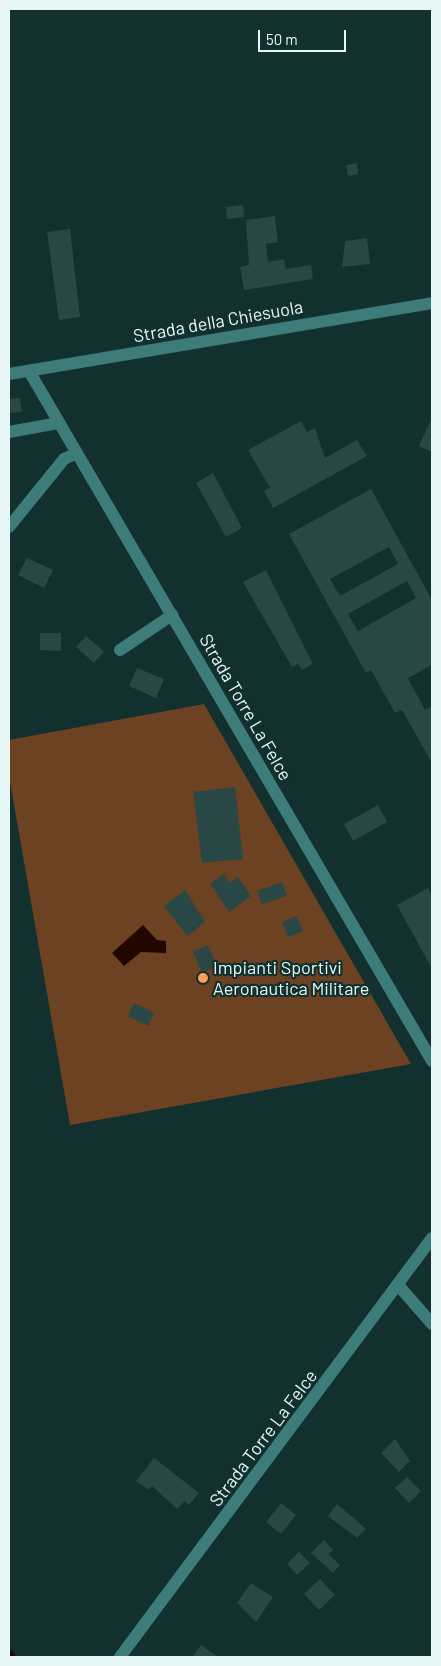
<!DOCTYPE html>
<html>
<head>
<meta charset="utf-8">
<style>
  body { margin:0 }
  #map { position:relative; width:441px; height:1666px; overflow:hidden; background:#12302e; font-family:Barlow,sans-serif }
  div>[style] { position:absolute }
  .green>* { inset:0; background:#6c4223 }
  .water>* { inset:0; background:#200800 }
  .canal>* { height:12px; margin:-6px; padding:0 6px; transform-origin:6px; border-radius:6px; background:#200800 }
  .building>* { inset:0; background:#294745 }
  .minor>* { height:12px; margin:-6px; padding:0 6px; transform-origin:6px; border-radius:6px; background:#3d7c78 }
  .tertiary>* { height:12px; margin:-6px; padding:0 6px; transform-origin:6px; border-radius:6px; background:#3d7c78 }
  .dots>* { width:14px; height:14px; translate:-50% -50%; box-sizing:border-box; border:2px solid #12302e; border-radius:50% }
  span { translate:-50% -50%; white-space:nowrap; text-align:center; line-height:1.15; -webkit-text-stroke:4.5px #12302e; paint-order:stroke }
  .street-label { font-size:18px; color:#e6f7f5 }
  .poi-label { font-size:18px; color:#e6f7f5 }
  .left { translate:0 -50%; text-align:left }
  .frame { position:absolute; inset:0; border:10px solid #e6f7f5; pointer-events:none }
  .scale { position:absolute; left:258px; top:30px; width:88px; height:22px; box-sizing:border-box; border:2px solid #e6f7f5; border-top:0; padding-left:6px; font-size:15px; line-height:18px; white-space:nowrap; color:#e6f7f5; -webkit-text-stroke:4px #12302e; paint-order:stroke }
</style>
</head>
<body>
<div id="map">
  <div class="green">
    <div style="clip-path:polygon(204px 704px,411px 1064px,70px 1125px,9px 776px,9px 740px)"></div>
  </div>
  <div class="water">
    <div style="clip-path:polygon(143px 925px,157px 940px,166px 941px,166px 953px,141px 952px,124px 966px,112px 953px)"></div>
  </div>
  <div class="canal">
    <div style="left:9px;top:1656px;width:1px;rotate:45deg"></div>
  </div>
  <div class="building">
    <div style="clip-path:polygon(357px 163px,358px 174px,348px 176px,346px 165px)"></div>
    <div style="clip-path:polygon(243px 205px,244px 217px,227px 219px,226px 207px)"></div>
    <div style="clip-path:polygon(275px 216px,278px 242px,266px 244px,268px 262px,284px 259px,286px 269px,311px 265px,313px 279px,244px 290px,240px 267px,249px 265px,246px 220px)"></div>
    <div style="clip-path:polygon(70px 229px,80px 317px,59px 320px,47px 232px)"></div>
    <div style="clip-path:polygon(367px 238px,370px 264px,342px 267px,345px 241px)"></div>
    <div style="clip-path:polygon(20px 398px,22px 412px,9px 413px,9px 399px)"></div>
    <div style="clip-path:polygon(432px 418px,432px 452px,419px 446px)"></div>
    <div style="clip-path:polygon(301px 421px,307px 432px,315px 428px,325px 458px,357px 440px,367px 456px,273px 508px,264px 491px,270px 488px,248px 450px)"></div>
    <div style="clip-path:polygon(213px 473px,242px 528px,226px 537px,196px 483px)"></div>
    <div style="clip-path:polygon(evenodd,371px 489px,432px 600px,432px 665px,408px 678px,425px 710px,432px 706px,432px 763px,402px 710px,395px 713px,371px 670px,366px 673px,289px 534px,371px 489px,389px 547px,398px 564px,340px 596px,330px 579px,389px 547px,371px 489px,407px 581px,416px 598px,358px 631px,348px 614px,407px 581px)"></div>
    <div style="clip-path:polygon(27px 558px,53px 570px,44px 588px,18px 575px)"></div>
    <div style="clip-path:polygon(266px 570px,313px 664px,302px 670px,298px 664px,292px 667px,243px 582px)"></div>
    <div style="clip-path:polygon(40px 633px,61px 633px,61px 651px,40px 650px)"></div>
    <div style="clip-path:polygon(86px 636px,104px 652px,94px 663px,76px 647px)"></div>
    <div style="clip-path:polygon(137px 668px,164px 679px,156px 698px,129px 686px)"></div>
    <div style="clip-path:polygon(235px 787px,243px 859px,202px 863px,193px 792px)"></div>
    <div style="clip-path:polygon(378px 805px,387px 822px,353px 841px,344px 824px)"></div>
    <div style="clip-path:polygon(224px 874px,230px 883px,238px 877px,251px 896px,229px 912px,210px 884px)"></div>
    <div style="clip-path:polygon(282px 882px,287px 896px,262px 904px,257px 891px)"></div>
    <div style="clip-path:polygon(428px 888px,432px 895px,432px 969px,397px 905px)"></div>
    <div style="clip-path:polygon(185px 890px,205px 922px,187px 936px,164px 906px)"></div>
    <div style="clip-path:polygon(297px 916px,303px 931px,288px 937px,282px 922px)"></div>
    <div style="clip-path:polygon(208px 945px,217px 966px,202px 973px,193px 952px)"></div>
    <div style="clip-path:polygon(134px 1003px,154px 1013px,148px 1026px,128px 1016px)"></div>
    <div style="clip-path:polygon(395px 1439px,410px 1461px,399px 1472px,381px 1453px)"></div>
    <div style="clip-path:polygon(154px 1458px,199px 1493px,189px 1505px,185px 1501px,177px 1509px,152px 1486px,149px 1490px,136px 1481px)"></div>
    <div style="clip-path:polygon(407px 1477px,421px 1491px,409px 1503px,395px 1488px)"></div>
    <div style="clip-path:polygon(281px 1503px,296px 1515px,281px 1534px,266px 1522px)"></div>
    <div style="clip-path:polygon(337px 1504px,366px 1529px,357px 1538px,328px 1516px)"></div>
    <div style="clip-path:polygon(324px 1540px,333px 1550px,328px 1554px,340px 1565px,333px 1573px,311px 1553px)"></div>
    <div style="clip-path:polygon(299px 1552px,310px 1563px,297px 1575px,287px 1564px)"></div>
    <div style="clip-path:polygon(320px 1579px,335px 1595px,319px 1610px,304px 1594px)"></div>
    <div style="clip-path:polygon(251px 1583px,273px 1597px,256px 1622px,237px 1603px)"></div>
    <div style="clip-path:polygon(201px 1645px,218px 1657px,192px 1657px)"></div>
  </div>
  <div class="minor">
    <div style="left:29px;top:371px;width:799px;rotate:59.71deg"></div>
    <div style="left:9px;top:432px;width:51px;rotate:-10.2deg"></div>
    <div style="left:9px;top:527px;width:87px;rotate:-51deg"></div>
    <div style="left:64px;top:459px;width:14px;rotate:-25deg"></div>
    <div style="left:120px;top:650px;width:63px;rotate:-33.9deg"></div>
    <div style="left:399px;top:1286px;width:50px;rotate:49deg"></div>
    <div style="left:120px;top:1657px;width:522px;rotate:-53.33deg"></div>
  </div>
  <div class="tertiary">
    <div style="left:9px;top:374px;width:429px;rotate:-9.5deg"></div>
  </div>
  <div class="dots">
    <div style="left:203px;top:978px;background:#fd9c55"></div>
  </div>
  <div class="street-label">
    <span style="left:218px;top:321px;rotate:-10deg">Strada della Chiesuola</span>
    <span style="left:246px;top:707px;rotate:60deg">Strada Torre La Felce</span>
    <span style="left:263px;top:1438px;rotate:-53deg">Strada Torre La Felce</span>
  </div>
  <div class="poi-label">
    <span class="left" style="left:213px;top:978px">Impianti Sportivi<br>Aeronautica Militare</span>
  </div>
  <div class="frame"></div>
  <div class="scale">50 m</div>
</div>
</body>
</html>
